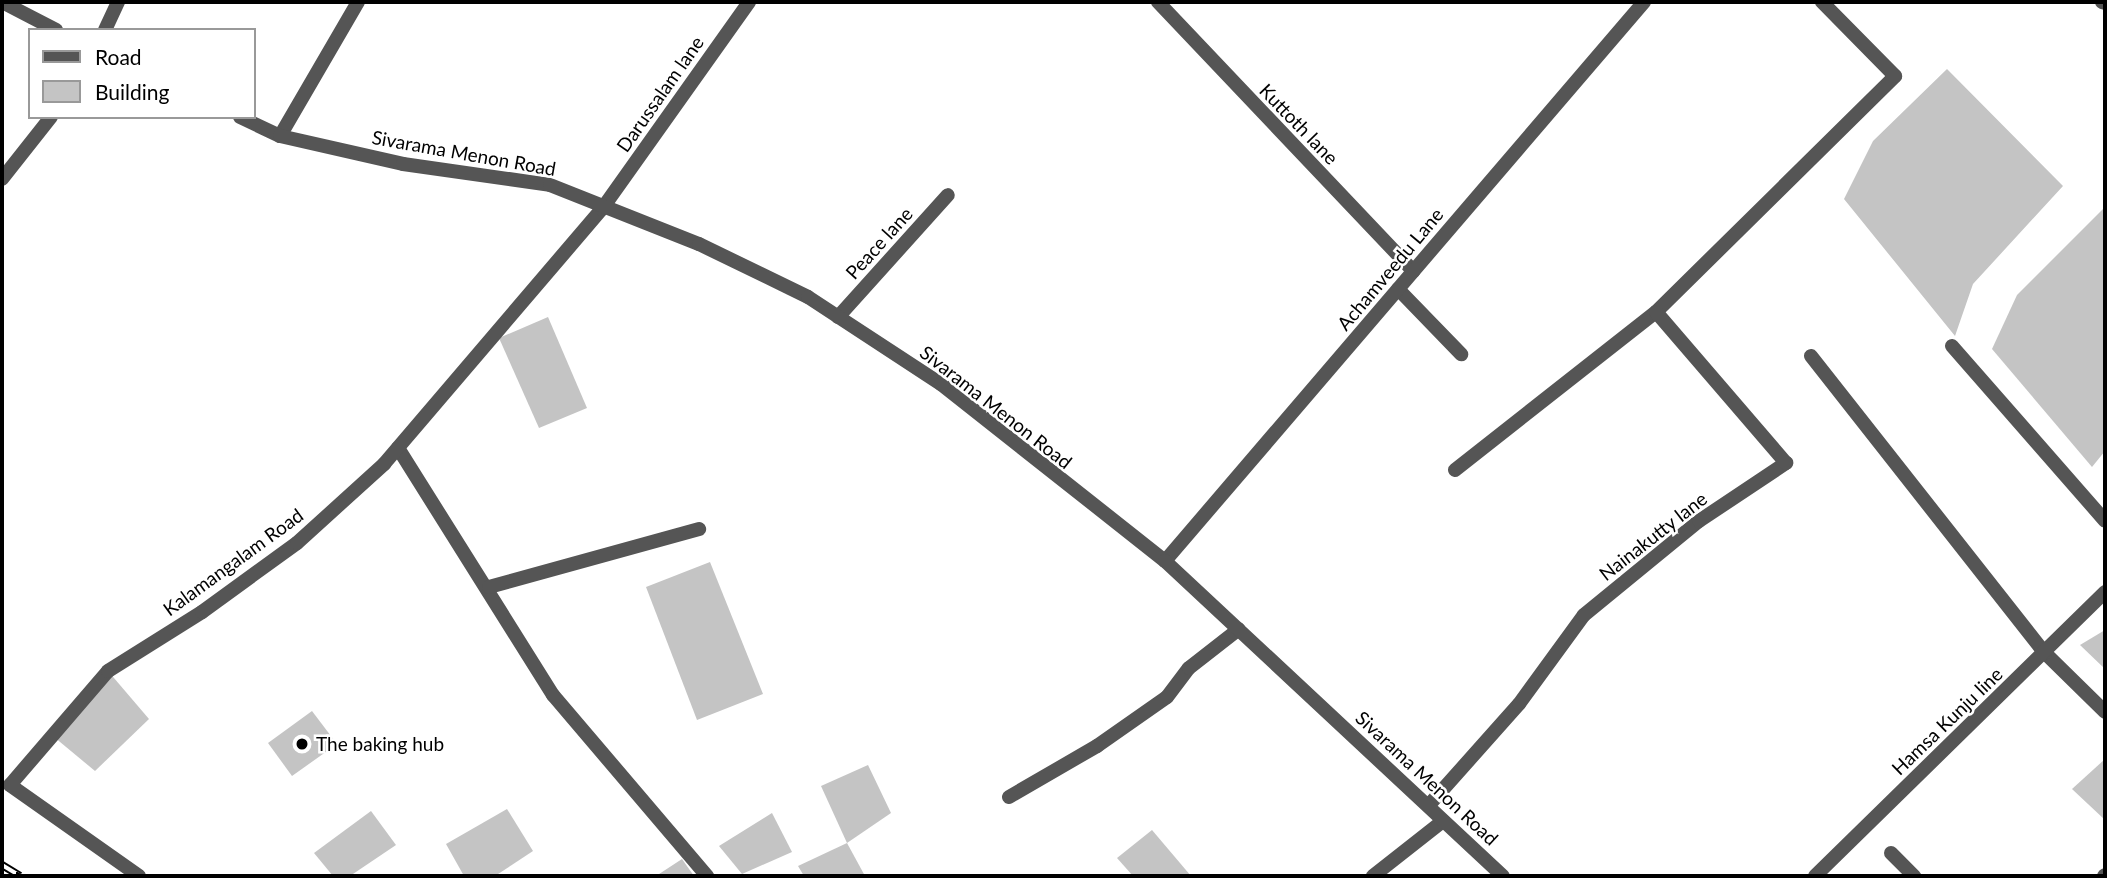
<!DOCTYPE html>
<html>
<head>
<meta charset="utf-8">
<style>
  body { margin:0 }
  #map { position:relative; width:2107px; height:878px; overflow:hidden; background:#fff; font-family:Lato,sans-serif }
  div>[style] { position:absolute }
  .building>* { inset:0; background:#c4c4c4 }
  .service>* { height:14px; margin:-7px; padding:0 7px; transform-origin:7px; border-radius:7px; background:#555 }
  .minor>* { height:14px; margin:-7px; padding:0 7px; transform-origin:7px; border-radius:7px; background:#555 }
  .tertiary>* { height:14px; margin:-7px; padding:0 7px; transform-origin:7px; border-radius:7px; background:#555 }
  .rail>* { height:8px; margin-top:-4px; transform-origin:0; background:repeating-linear-gradient(90deg,#fff 0 16px,#000 0 32px); box-sizing:border-box; border-block:2px solid #000 }
  .dots>* { width:19px; height:19px; translate:-50% -50%; box-sizing:border-box; border:4px solid #fff; border-radius:50% }
  span { translate:-50% -50%; white-space:nowrap; text-align:center; line-height:1.15; -webkit-text-stroke:5px #fff; paint-order:stroke }
  .street-label { font-size:19px; color:#000 }
  .poi-label { font-size:19px; color:#000 }
  .left { translate:0 -50%; text-align:left }
  .frame { position:absolute; inset:0; border:4px solid #000; pointer-events:none }
  .legend { position:absolute; left:28px; top:28px; width:228px; height:91px; box-sizing:border-box; background:#fff; border:2px solid #999; margin:0; padding:9px 12px; list-style:none; font-size:21px; color:#000 }
  .legend li { display:flex; align-items:center; gap:14px; height:35px }
  .legend b { width:35px; border:2px solid #999 }
</style>
</head>
<body>
<div id="map">
  <div class="building">
    <div style="clip-path:polygon(1947px 69px,2063px 186px,1973px 284px,1955px 336px,1844px 199px,1873px 141px)"></div>
    <div style="clip-path:polygon(2105px 207px,2105px 451px,2092px 467px,1992px 349px,2017px 295px)"></div>
    <div style="clip-path:polygon(548px 317px,587px 408px,539px 428px,499px 338px)"></div>
    <div style="clip-path:polygon(710px 562px,763px 694px,697px 720px,646px 587px)"></div>
    <div style="clip-path:polygon(2105px 630px,2105px 669px,2080px 645px)"></div>
    <div style="clip-path:polygon(108px 671px,149px 719px,95px 771px,48px 732px)"></div>
    <div style="clip-path:polygon(312px 711px,337px 744px,292px 776px,268px 743px)"></div>
    <div style="clip-path:polygon(2105px 759px,2105px 820px,2072px 789px)"></div>
    <div style="clip-path:polygon(868px 765px,891px 813px,847px 843px,821px 786px)"></div>
    <div style="clip-path:polygon(507px 809px,533px 851px,495px 876px,464px 876px,446px 844px)"></div>
    <div style="clip-path:polygon(371px 811px,396px 845px,350px 876px,333px 876px,314px 853px)"></div>
    <div style="clip-path:polygon(772px 813px,792px 852px,742px 874px,719px 846px)"></div>
    <div style="clip-path:polygon(1152px 830px,1191px 876px,1133px 876px,1117px 858px)"></div>
    <div style="clip-path:polygon(847px 843px,865px 876px,804px 876px,798px 866px)"></div>
    <div style="clip-path:polygon(682px 859px,694px 876px,656px 876px)"></div>
  </div>
  <div class="service">
    <div style="left:1952px;top:346px;width:232px;rotate:48.8deg"></div>
    <div style="left:2045px;top:653px;width:84px;rotate:44.5deg"></div>
  </div>
  <div class="minor">
    <div style="left:1158px;top:2px;width:371px;rotate:46.5deg"></div>
    <div style="left:2102px;top:2px;width:3px;rotate:18deg"></div>
    <div style="left:105px;top:30px;width:31px;rotate:-65deg"></div>
    <div style="left:280px;top:136px;width:155px;rotate:-59.8deg"></div>
    <div style="left:2px;top:179px;width:79px;rotate:-51.7deg"></div>
    <div style="left:1398px;top:289px;width:91px;rotate:45.9deg"></div>
    <div style="left:838px;top:317px;width:164px;rotate:-48deg"></div>
    <div style="left:1811px;top:356px;width:378px;rotate:51.8deg"></div>
    <div style="left:398px;top:448px;width:292px;rotate:57.9deg"></div>
    <div style="left:553px;top:695px;width:238px;rotate:49.6deg"></div>
    <div style="left:1455px;top:470px;width:256px;rotate:-38.2deg"></div>
    <div style="left:1656px;top:312px;width:336px;rotate:-44.6deg"></div>
    <div style="left:1895px;top:76px;width:104px;rotate:-134.6deg"></div>
    <div style="left:1165px;top:561px;width:736px;rotate:-49.41deg"></div>
    <div style="left:489px;top:587px;width:218px;rotate:-15.4deg"></div>
    <div style="left:1009px;top:797px;width:102px;rotate:-30.1deg"></div>
    <div style="left:1097px;top:746px;width:85px;rotate:-35deg"></div>
    <div style="left:1167px;top:697px;width:36px;rotate:-53deg"></div>
    <div style="left:1189px;top:668px;width:63px;rotate:-38deg"></div>
    <div style="left:1429px;top:805px;width:135px;rotate:-48.3deg"></div>
    <div style="left:1519px;top:704px;width:110px;rotate:-53.9deg"></div>
    <div style="left:1584px;top:615px;width:149px;rotate:-39.3deg"></div>
    <div style="left:1699px;top:521px;width:105px;rotate:-33.7deg"></div>
    <div style="left:1786px;top:463px;width:199px;rotate:-130.7deg"></div>
    <div style="left:1891px;top:853px;width:33px;rotate:45deg"></div>
    <div style="left:139px;top:876px;width:158px;rotate:-144.8deg"></div>
    <div style="left:10px;top:785px;width:150px;rotate:-49.3deg"></div>
    <div style="left:108px;top:671px;width:111px;rotate:-32.1deg"></div>
    <div style="left:202px;top:612px;width:117px;rotate:-36deg"></div>
    <div style="left:297px;top:543px;width:118px;rotate:-42.2deg"></div>
    <div style="left:384px;top:464px;width:335px;rotate:-49.5deg"></div>
    <div style="left:602px;top:209px;width:254px;rotate:-54.6deg"></div>
    <div style="left:1373px;top:876px;width:89px;rotate:-38.2deg"></div>
    <div style="left:1815px;top:876px;width:406px;rotate:-44.4deg"></div>
    <div style="left:2104px;top:876px;width:1px;rotate:-45deg"></div>
  </div>
  <div class="tertiary">
    <div style="left:2px;top:2px;width:61px;rotate:27.4deg"></div>
    <div style="left:240px;top:117px;width:44px;rotate:25.4deg"></div>
    <div style="left:280px;top:136px;width:126px;rotate:12.8deg"></div>
    <div style="left:403px;top:164px;width:148px;rotate:8.1deg"></div>
    <div style="left:550px;top:185px;width:160px;rotate:21.6deg"></div>
    <div style="left:699px;top:244px;width:121px;rotate:25.9deg"></div>
    <div style="left:808px;top:297px;width:159px;rotate:33.2deg"></div>
    <div style="left:941px;top:384px;width:285px;rotate:38.3deg"></div>
    <div style="left:1165px;top:561px;width:462px;rotate:43deg"></div>
  </div>
  <div class="rail">
    <div style="left:2px;top:865px;width:21px;rotate:31deg"></div>
  </div>
  <div class="dots">
    <div style="left:302px;top:744px;background:#000"></div>
  </div>
  <div class="street-label">
    <span style="left:660px;top:94px;rotate:-55deg">Darussalam lane</span>
    <span style="left:1299px;top:124px;rotate:46deg">Kuttoth lane</span>
    <span style="left:464px;top:153px;rotate:10deg">Sivarama Menon Road</span>
    <span style="left:879px;top:243px;rotate:-48deg">Peace lane</span>
    <span style="left:1390px;top:269px;rotate:-50deg">Achamveedu Lane</span>
    <span style="left:996px;top:407px;rotate:38deg">Sivarama Menon Road</span>
    <span style="left:1653px;top:536px;rotate:-38deg">Nainakutty lane</span>
    <span style="left:233px;top:562px;rotate:-36deg">Kalamangalam Road</span>
    <span style="left:1947px;top:721px;rotate:-44deg">Hamsa Kunju line</span>
    <span style="left:1427px;top:778px;rotate:43deg">Sivarama Menon Road</span>
  </div>
  <div class="poi-label">
    <span class="left" style="left:316px;top:744px">The baking hub</span>
  </div>
  <div class="frame"></div>
  <ul class="legend">
  <li><b style="height:9px;background:#555"></b>Road</li>
  <li><b style="height:19px;background:#c4c4c4"></b>Building</li>
  </ul>
</div>
</body>
</html>
